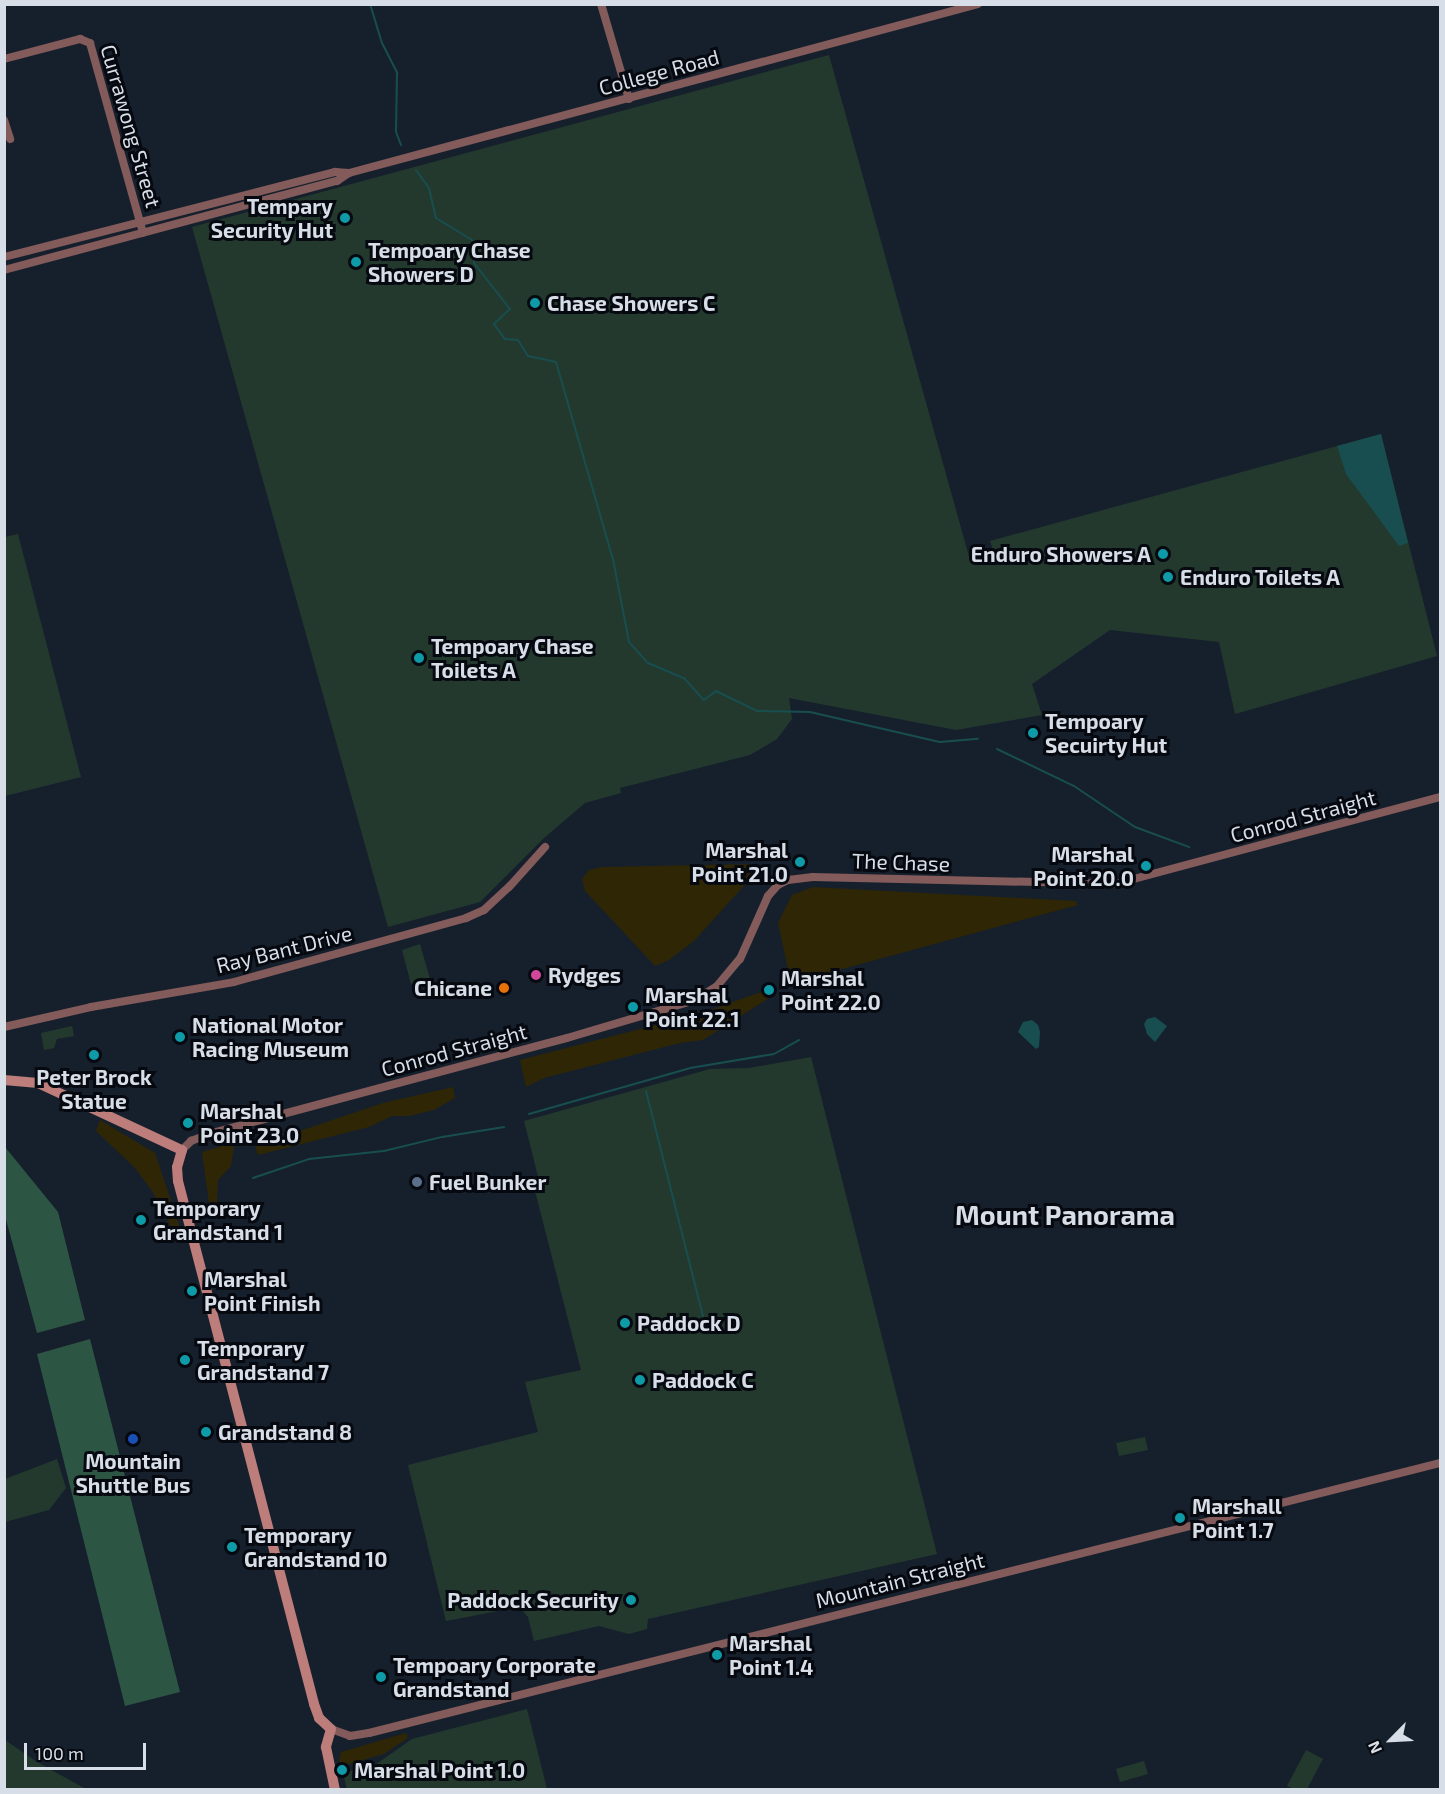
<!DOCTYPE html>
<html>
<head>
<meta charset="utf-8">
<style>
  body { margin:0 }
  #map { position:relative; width:1445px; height:1794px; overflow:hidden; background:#16202c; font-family:"Exo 2",sans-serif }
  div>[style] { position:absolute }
  .green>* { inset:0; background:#23392e }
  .forest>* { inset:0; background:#2d5543 }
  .sand>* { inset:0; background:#2e2605 }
  .water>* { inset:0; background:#184e4f }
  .stream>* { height:2px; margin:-1px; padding:0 1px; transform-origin:1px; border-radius:1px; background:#184e4f }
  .street>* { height:8px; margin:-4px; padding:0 4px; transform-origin:4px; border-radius:4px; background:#835b5a }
  .secondary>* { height:10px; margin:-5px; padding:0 5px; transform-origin:5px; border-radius:5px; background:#bc7d7b }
  .dots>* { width:16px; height:16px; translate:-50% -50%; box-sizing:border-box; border:3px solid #06090f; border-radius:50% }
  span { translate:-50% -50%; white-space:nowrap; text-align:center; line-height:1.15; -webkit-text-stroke:6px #06090f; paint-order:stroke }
  .street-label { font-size:21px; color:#d7dee7 }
  .poi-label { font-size:21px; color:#d7dee7; font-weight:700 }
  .right { translate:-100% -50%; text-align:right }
  .left { translate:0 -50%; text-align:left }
  .district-label { font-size:27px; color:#d7dee7; font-weight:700 }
  .frame { position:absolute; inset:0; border:6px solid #d7dee7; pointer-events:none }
  .north { position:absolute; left:1361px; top:1710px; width:60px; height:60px; -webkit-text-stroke:4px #06090f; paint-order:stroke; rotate:246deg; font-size:16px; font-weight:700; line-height:24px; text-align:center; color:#d7dee7 }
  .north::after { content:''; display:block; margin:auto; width:21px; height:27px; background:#d7dee7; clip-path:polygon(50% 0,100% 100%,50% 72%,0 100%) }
  .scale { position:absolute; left:24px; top:1743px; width:122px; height:27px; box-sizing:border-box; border:3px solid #d7dee7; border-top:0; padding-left:8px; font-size:18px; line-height:21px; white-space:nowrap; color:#d7dee7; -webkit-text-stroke:4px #06090f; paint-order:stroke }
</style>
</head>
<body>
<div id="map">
  <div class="green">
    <div style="clip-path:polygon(829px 55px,970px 560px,994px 553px,990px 541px,1381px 434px,1437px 656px,1235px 714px,1219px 642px,1110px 630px,1032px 684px,1042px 715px,956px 730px,789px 698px,792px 719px,777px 739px,750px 755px,620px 788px,621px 793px,585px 803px,544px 838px,480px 902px,388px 927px,192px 227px)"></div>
    <div style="clip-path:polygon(18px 534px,81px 777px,5px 796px,5px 537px)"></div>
    <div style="clip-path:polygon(420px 944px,430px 979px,411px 984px,402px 950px)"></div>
    <div style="clip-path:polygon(72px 1026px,74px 1036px,57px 1039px,54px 1048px,44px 1050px,41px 1033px)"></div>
    <div style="clip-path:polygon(811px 1057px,937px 1554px,648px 1619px,647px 1629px,629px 1634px,599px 1626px,534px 1641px,528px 1617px,519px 1607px,446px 1621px,408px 1465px,538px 1432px,525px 1382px,581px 1370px,535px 1191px,541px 1188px,524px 1121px,710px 1069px,749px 1068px)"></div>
    <div style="clip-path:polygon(1145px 1437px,1148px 1450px,1119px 1456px,1116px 1443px)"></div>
    <div style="clip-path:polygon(57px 1459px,66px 1488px,49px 1510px,5px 1522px,5px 1479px)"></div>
    <div style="clip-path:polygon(527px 1709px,547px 1789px,347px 1789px,343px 1773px,375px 1765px,412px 1739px)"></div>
    <div style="clip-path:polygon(5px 1740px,37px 1762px,86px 1789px,5px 1789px)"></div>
    <div style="clip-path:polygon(1306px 1750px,1323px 1759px,1307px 1789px,1293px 1789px,1287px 1786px)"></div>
    <div style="clip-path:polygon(1144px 1761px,1148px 1774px,1120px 1782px,1116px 1769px)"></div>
  </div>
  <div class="forest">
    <div style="clip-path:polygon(5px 1147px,58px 1212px,85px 1320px,37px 1333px,5px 1216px)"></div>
    <div style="clip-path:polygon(90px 1339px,180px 1692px,125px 1706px,37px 1354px)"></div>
  </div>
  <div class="sand">
    <div style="clip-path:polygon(755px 864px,750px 879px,694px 941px,669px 960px,655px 966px,585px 891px,582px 879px,589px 870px,602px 867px)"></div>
    <div style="clip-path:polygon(813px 887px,1076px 901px,1078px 905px,791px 983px,778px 923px,792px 895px)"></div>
    <div style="clip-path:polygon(767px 990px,769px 998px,703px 1040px,680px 1043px,544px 1078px,526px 1087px,520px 1060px,702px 1013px)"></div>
    <div style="clip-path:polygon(453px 1087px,455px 1098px,434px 1110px,409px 1116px,392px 1116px,369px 1127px,258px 1155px,255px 1146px,383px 1103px)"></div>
    <div style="clip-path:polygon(100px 1120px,155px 1153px,182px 1234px,176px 1236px,152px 1191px,135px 1168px,96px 1131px)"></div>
    <div style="clip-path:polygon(232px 1143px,234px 1147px,231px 1166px,218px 1180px,217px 1205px,210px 1211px,202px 1152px)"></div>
    <div style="clip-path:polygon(406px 1733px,408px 1738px,384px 1754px,338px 1767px,341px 1752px)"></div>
  </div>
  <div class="water">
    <div style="clip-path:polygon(1381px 434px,1408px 543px,1399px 546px,1346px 474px,1337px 446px)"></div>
    <div style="clip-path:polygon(1155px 1017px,1167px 1026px,1155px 1042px,1147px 1034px,1144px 1024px,1147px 1019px)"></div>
    <div style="clip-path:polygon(1032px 1020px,1038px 1025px,1040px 1032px,1039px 1047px,1036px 1049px,1018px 1032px,1023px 1022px)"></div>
  </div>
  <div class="stream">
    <div style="left:370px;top:4px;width:41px;rotate:72.9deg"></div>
    <div style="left:382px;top:43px;width:34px;rotate:63deg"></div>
    <div style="left:397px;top:73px;width:59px;rotate:91deg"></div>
    <div style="left:396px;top:132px;width:14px;rotate:69deg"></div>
    <div style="left:416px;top:170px;width:22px;rotate:54deg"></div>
    <div style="left:429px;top:188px;width:31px;rotate:77deg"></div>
    <div style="left:436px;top:218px;width:48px;rotate:31.4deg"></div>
    <div style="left:477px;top:243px;width:20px;rotate:99deg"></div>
    <div style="left:474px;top:263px;width:58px;rotate:52deg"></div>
    <div style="left:510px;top:309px;width:22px;rotate:137deg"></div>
    <div style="left:494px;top:324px;width:19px;rotate:54deg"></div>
    <div style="left:505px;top:339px;width:13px;rotate:4deg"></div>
    <div style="left:518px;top:340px;width:19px;rotate:58deg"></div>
    <div style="left:528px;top:356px;width:29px;rotate:12deg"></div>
    <div style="left:556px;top:362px;width:205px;rotate:73.9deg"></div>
    <div style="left:613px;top:559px;width:85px;rotate:79.1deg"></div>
    <div style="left:629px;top:642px;width:28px;rotate:48deg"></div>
    <div style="left:648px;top:663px;width:39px;rotate:23deg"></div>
    <div style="left:684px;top:678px;width:30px;rotate:48deg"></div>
    <div style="left:704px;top:700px;width:15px;rotate:-37deg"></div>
    <div style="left:716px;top:691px;width:46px;rotate:26deg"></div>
    <div style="left:757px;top:711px;width:53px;rotate:1.1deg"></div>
    <div style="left:810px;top:712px;width:133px;rotate:13deg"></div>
    <div style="left:940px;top:742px;width:38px;rotate:-5deg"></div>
    <div style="left:997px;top:749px;width:85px;rotate:25.7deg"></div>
    <div style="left:1074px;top:786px;width:73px;rotate:33.9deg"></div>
    <div style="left:1135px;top:827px;width:58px;rotate:20.3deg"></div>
    <div style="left:646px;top:1091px;width:240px;rotate:75.8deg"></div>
    <div style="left:529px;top:1114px;width:167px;rotate:-15.9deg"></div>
    <div style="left:690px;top:1068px;width:85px;rotate:-9.5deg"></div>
    <div style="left:774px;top:1054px;width:29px;rotate:-29deg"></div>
    <div style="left:253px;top:1178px;width:59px;rotate:-18.7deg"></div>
    <div style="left:309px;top:1159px;width:75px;rotate:-6.1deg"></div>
    <div style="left:384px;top:1151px;width:60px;rotate:-13.6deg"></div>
    <div style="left:442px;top:1137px;width:63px;rotate:-9.2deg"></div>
  </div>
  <div class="street">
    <div style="left:601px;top:4px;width:99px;rotate:73.6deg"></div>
    <div style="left:4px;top:59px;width:79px;rotate:-14.7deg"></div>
    <div style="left:80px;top:39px;width:11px;rotate:22deg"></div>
    <div style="left:90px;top:43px;width:197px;rotate:74.4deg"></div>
    <div style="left:4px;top:120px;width:20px;rotate:72deg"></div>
    <div style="left:4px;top:257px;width:342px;rotate:-14.4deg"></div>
    <div style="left:335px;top:172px;width:14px;rotate:4deg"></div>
    <div style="left:4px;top:270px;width:345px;rotate:-15deg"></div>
    <div style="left:337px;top:181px;width:14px;rotate:-34deg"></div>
    <div style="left:349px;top:173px;width:651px;rotate:-15.04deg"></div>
    <div style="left:4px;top:1027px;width:89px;rotate:-12.9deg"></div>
    <div style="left:91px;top:1007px;width:145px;rotate:-9.9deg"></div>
    <div style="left:234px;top:982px;width:241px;rotate:-15.4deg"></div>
    <div style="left:466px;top:918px;width:20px;rotate:-24deg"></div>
    <div style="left:484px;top:910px;width:34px;rotate:-43deg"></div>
    <div style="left:509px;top:887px;width:54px;rotate:-48deg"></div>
    <div style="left:182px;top:1150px;width:13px;rotate:-45deg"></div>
    <div style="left:191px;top:1141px;width:22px;rotate:-21deg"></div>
    <div style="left:212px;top:1133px;width:367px;rotate:-15deg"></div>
    <div style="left:567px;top:1038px;width:134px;rotate:-16.5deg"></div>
    <div style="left:695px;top:1000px;width:26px;rotate:-32deg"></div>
    <div style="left:717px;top:986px;width:35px;rotate:-50deg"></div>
    <div style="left:740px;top:959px;width:69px;rotate:-66deg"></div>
    <div style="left:768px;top:896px;width:15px;rotate:-48deg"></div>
    <div style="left:778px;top:885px;width:11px;rotate:-27deg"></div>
    <div style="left:788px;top:880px;width:25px;rotate:-7deg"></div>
    <div style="left:813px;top:877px;width:302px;rotate:1.3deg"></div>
    <div style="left:1115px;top:884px;width:336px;rotate:-15deg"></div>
    <div style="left:331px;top:1729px;width:20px;rotate:20deg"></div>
    <div style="left:350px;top:1736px;width:19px;rotate:-9deg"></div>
    <div style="left:369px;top:1733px;width:1105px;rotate:-14.15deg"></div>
  </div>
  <div class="secondary">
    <div style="left:4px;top:1080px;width:34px;rotate:5deg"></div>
    <div style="left:38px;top:1083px;width:159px;rotate:25deg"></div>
    <div style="left:182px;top:1150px;width:18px;rotate:106deg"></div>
    <div style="left:177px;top:1167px;width:14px;rotate:86deg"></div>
    <div style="left:178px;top:1181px;width:540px;rotate:75.42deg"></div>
    <div style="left:314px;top:1704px;width:15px;rotate:70deg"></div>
    <div style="left:319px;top:1718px;width:16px;rotate:43deg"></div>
    <div style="left:331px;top:1729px;width:19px;rotate:106deg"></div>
    <div style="left:326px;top:1747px;width:44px;rotate:78.2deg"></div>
  </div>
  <div class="dots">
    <div style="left:345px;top:218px;background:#0f9aa8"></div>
    <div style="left:356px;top:262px;background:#0f9aa8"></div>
    <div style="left:535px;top:303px;background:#0f9aa8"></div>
    <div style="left:1163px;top:554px;background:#0f9aa8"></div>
    <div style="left:1168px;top:577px;background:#0f9aa8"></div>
    <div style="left:419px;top:658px;background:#0f9aa8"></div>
    <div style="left:1033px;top:733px;background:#0f9aa8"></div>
    <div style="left:800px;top:862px;background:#0f9aa8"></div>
    <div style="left:1146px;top:866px;background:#0f9aa8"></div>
    <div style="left:536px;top:975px;background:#d1479c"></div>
    <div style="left:504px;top:988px;background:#e8710a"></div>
    <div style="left:769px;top:990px;background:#0f9aa8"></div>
    <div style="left:633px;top:1007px;background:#0f9aa8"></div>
    <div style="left:180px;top:1037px;background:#0f9aa8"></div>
    <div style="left:94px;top:1055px;background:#0f9aa8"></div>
    <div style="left:188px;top:1123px;background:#0f9aa8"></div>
    <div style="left:417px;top:1182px;background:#5c6f8a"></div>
    <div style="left:141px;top:1220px;background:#0f9aa8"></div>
    <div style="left:192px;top:1291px;background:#0f9aa8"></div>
    <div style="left:625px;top:1323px;background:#0f9aa8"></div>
    <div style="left:185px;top:1360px;background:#0f9aa8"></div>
    <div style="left:640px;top:1380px;background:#0f9aa8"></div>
    <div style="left:206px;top:1432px;background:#0f9aa8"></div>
    <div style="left:133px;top:1439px;background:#1a4fb4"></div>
    <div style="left:1180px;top:1518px;background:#0f9aa8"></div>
    <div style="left:232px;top:1547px;background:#0f9aa8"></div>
    <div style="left:631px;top:1600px;background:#0f9aa8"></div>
    <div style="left:717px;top:1655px;background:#0f9aa8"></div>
    <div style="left:381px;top:1677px;background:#0f9aa8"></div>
    <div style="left:342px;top:1770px;background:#0f9aa8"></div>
  </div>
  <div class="street-label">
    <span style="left:659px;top:72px;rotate:-15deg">College Road</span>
    <span style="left:131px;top:126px;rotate:74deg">Currawong Street</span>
    <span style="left:1303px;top:816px;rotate:-15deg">Conrod Straight</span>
    <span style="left:901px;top:862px;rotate:2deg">The Chase</span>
    <span style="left:284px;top:949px;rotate:-14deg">Ray Bant Drive</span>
    <span style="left:454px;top:1050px;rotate:-15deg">Conrod Straight</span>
    <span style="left:900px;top:1580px;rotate:-14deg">Mountain Straight</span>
  </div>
  <div class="poi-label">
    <span class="right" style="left:333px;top:218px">Tempary<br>Security Hut</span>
    <span class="left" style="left:368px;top:262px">Tempoary Chase<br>Showers D</span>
    <span class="left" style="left:547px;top:303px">Chase Showers C</span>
    <span class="right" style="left:1151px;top:554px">Enduro Showers A</span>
    <span class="left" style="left:1180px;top:577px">Enduro Toilets A</span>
    <span class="left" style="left:431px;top:658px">Tempoary Chase<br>Toilets A</span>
    <span class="left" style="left:1045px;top:733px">Tempoary<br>Secuirty Hut</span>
    <span class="right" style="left:788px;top:862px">Marshal<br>Point 21.0</span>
    <span class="right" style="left:1134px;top:866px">Marshal<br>Point 20.0</span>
    <span class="left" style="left:548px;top:975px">Rydges</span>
    <span class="left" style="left:781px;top:990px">Marshal<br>Point 22.0</span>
    <span class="right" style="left:492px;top:988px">Chicane</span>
    <span class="left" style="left:645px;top:1007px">Marshal<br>Point 22.1</span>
    <span class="left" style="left:192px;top:1037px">National Motor<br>Racing Museum</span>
    <span style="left:94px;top:1089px">Peter Brock<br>Statue</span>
    <span class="left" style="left:200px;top:1123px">Marshal<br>Point 23.0</span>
    <span class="left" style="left:429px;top:1182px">Fuel Bunker</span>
    <span class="left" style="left:153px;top:1220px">Temporary<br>Grandstand 1</span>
    <span class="left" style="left:204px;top:1291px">Marshal<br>Point Finish</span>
    <span class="left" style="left:637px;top:1323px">Paddock D</span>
    <span class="left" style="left:197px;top:1360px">Temporary<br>Grandstand 7</span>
    <span class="left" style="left:652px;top:1380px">Paddock C</span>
    <span class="left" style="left:218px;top:1432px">Grandstand 8</span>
    <span style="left:133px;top:1473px">Mountain<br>Shuttle Bus</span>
    <span class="left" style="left:1192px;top:1518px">Marshall<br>Point 1.7</span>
    <span class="left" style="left:244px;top:1547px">Temporary<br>Grandstand 10</span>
    <span class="right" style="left:619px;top:1600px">Paddock Security</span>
    <span class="left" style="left:729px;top:1655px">Marshal<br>Point 1.4</span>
    <span class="left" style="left:393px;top:1677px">Tempoary Corporate<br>Grandstand</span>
    <span class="left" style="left:354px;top:1770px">Marshal Point 1.0</span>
  </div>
  <div class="district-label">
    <span style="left:1065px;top:1215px">Mount Panorama</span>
  </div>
  <div class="frame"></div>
  <div class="north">N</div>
  <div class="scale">100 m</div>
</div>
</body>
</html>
